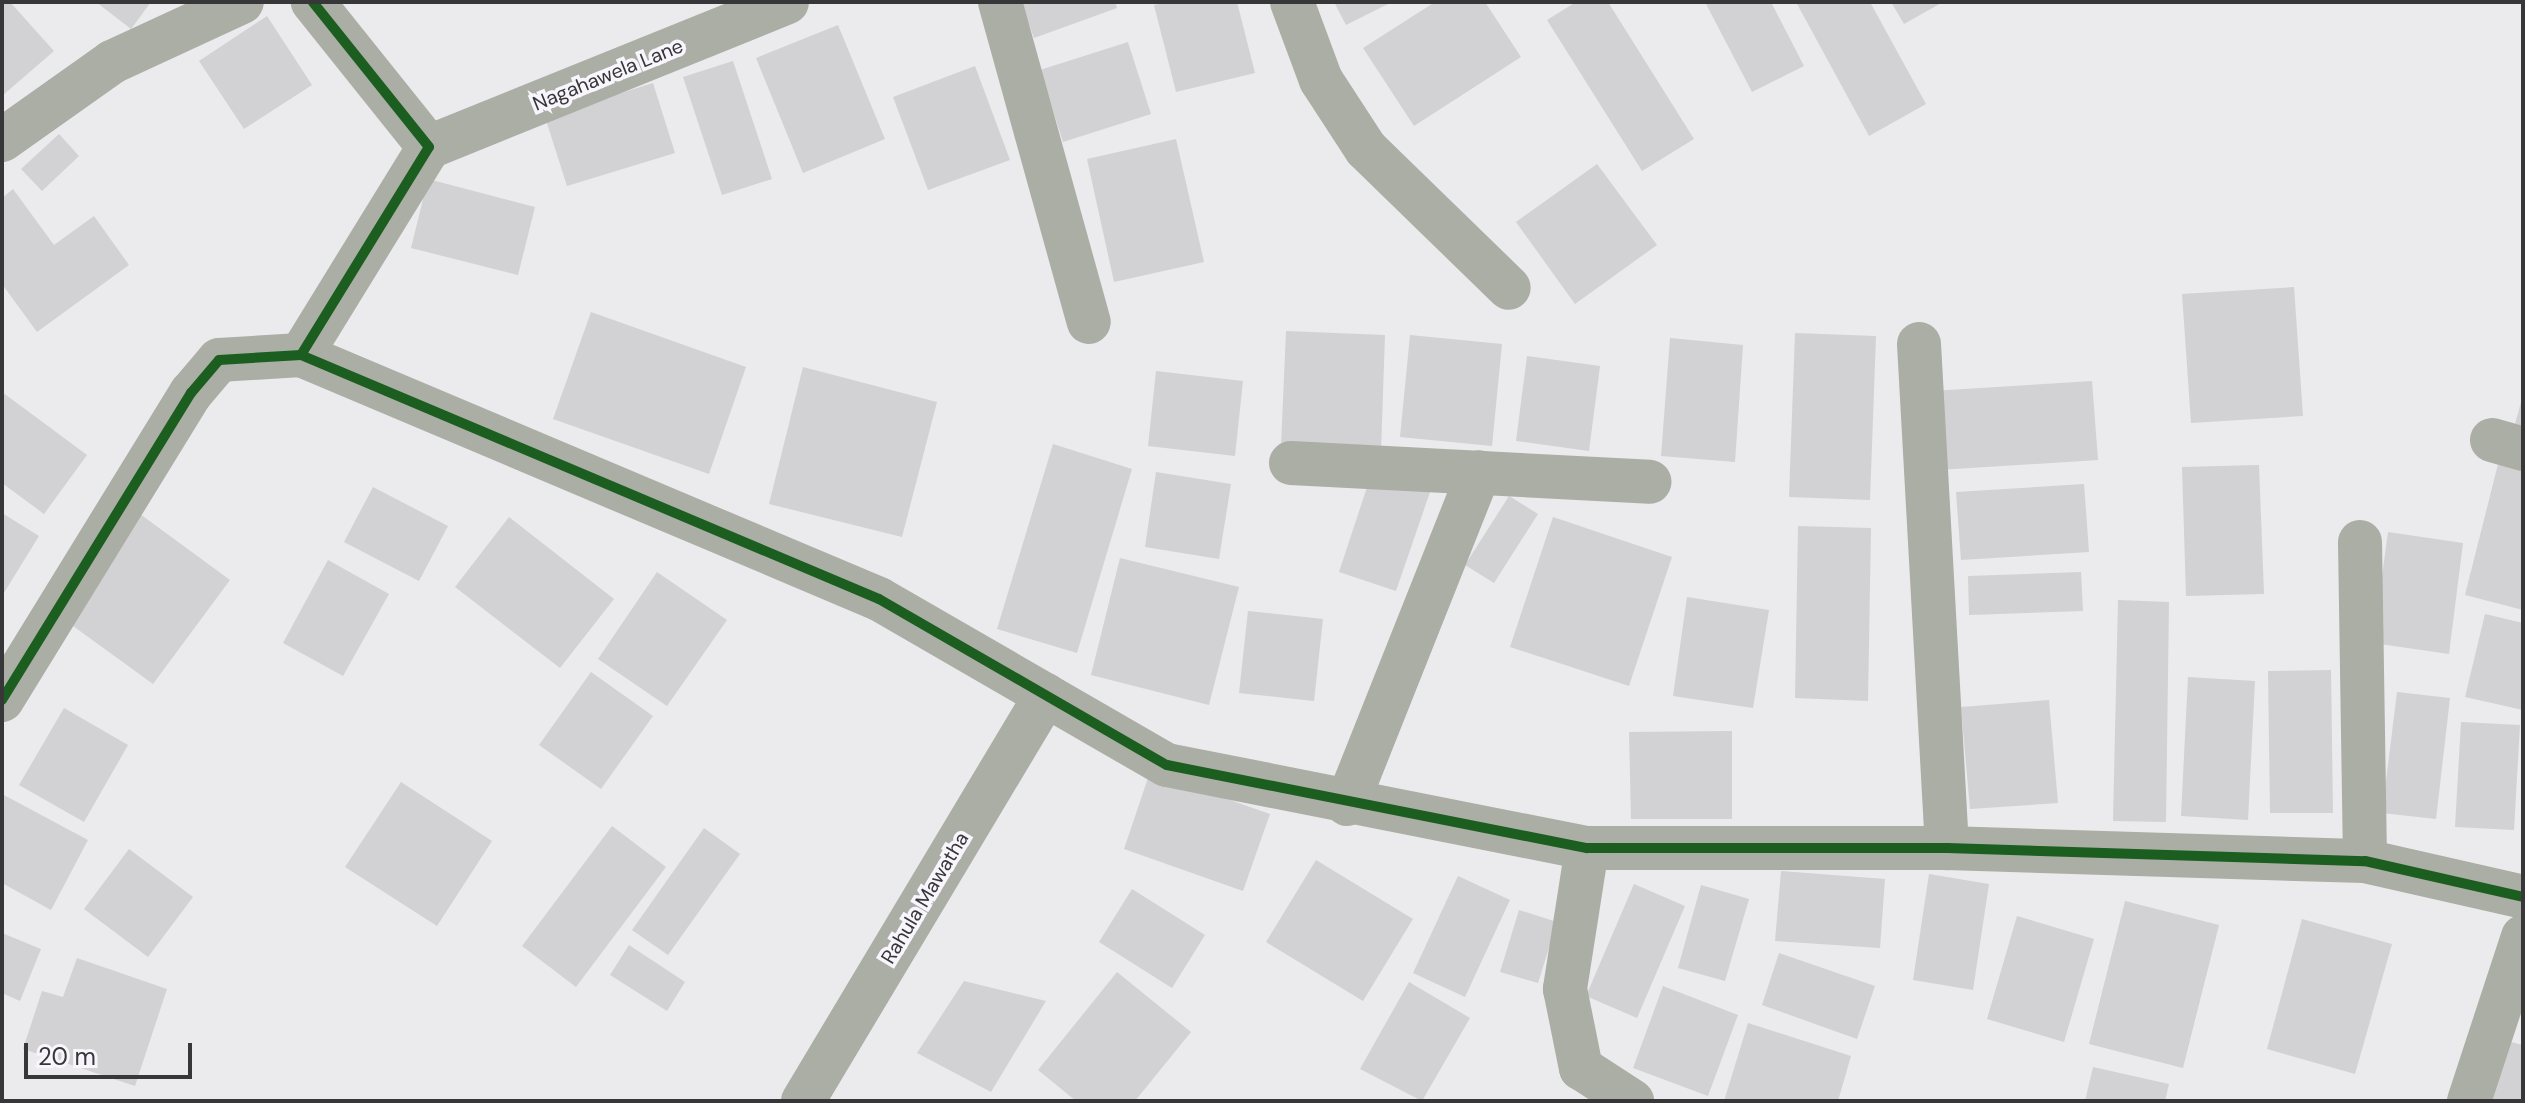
<!DOCTYPE html>
<html>
<head>
<meta charset="utf-8">
<style>
  body { margin:0 }
  #map { position:relative; width:2525px; height:1103px; overflow:hidden; background:#ebeaed; font-family:"DM Sans",sans-serif }
  div>[style] { position:absolute }
  .building>* { inset:0; background:#d2d1d3 }
  .minor>* { height:44px; margin:-22px; padding:0 22px; transform-origin:22px; border-radius:22px; background:#aaaea5 }
  .cycleway>* { height:10px; margin:-5px; padding:0 5px; transform-origin:5px; border-radius:5px; background:#1b5e20 }
  span { translate:-50% -50%; white-space:nowrap; text-align:center; line-height:1.15; -webkit-text-stroke:7px #f8f6fc; paint-order:stroke }
  .street-label { font-size:20px; color:#373739 }
  .frame { position:absolute; inset:0; border:4px solid #373739; pointer-events:none }
  .scale { position:absolute; left:24px; top:1043px; width:168px; height:36px; box-sizing:border-box; border:4px solid #373739; border-top:0; padding-left:10px; font-size:24px; line-height:28px; white-space:nowrap; color:#373739; -webkit-text-stroke:6px #f8f6fc; paint-order:stroke }
</style>
</head>
<body>
<div id="map">
  <div class="building">
    <div style="clip-path:polygon(2px 2px,10px 2px,54px 51px,2px 96px)"></div>
    <div style="clip-path:polygon(96px 2px,151px 2px,131px 29px)"></div>
    <div style="clip-path:polygon(1021px 2px,1115px 2px,1117px 8px,1034px 38px)"></div>
    <div style="clip-path:polygon(1168px 2px,1237px 2px,1255px 73px,1176px 92px,1154px 5px)"></div>
    <div style="clip-path:polygon(1334px 2px,1392px 2px,1346px 25px)"></div>
    <div style="clip-path:polygon(1435px 2px,1485px 2px,1521px 57px,1414px 126px,1363px 48px)"></div>
    <div style="clip-path:polygon(1576px 2px,1608px 2px,1694px 139px,1642px 171px,1547px 20px)"></div>
    <div style="clip-path:polygon(1771px 2px,1804px 66px,1752px 92px,1706px 4px)"></div>
    <div style="clip-path:polygon(1796px 2px,1870px 2px,1926px 104px,1869px 136px)"></div>
    <div style="clip-path:polygon(1891px 2px,1943px 2px,1904px 24px)"></div>
    <div style="clip-path:polygon(267px 16px,312px 85px,244px 129px,199px 61px)"></div>
    <div style="clip-path:polygon(838px 25px,885px 139px,803px 173px,756px 58px)"></div>
    <div style="clip-path:polygon(1128px 42px,1151px 114px,1063px 142px,1040px 70px)"></div>
    <div style="clip-path:polygon(733px 61px,772px 179px,722px 195px,683px 77px)"></div>
    <div style="clip-path:polygon(975px 66px,1010px 160px,928px 190px,893px 97px)"></div>
    <div style="clip-path:polygon(653px 83px,675px 153px,567px 186px,545px 117px)"></div>
    <div style="clip-path:polygon(59px 134px,79px 156px,42px 191px,21px 169px)"></div>
    <div style="clip-path:polygon(1176px 139px,1204px 262px,1114px 282px,1087px 159px)"></div>
    <div style="clip-path:polygon(1597px 164px,1657px 245px,1575px 304px,1516px 222px)"></div>
    <div style="clip-path:polygon(428px 179px,535px 207px,518px 275px,411px 248px)"></div>
    <div style="clip-path:polygon(13px 189px,54px 245px,94px 216px,129px 265px,37px 332px,2px 284px,2px 198px)"></div>
    <div style="clip-path:polygon(2294px 287px,2303px 416px,2191px 423px,2182px 294px)"></div>
    <div style="clip-path:polygon(591px 312px,746px 367px,709px 474px,553px 419px)"></div>
    <div style="clip-path:polygon(1286px 331px,1385px 335px,1381px 451px,1281px 446px)"></div>
    <div style="clip-path:polygon(1795px 333px,1876px 336px,1870px 500px,1789px 497px)"></div>
    <div style="clip-path:polygon(1410px 335px,1502px 344px,1492px 446px,1400px 437px)"></div>
    <div style="clip-path:polygon(1670px 338px,1743px 345px,1735px 462px,1661px 456px)"></div>
    <div style="clip-path:polygon(1527px 356px,1600px 366px,1589px 451px,1516px 441px)"></div>
    <div style="clip-path:polygon(803px 367px,937px 402px,902px 537px,769px 504px)"></div>
    <div style="clip-path:polygon(1156px 371px,1243px 381px,1235px 456px,1148px 446px)"></div>
    <div style="clip-path:polygon(2092px 381px,2098px 460px,1938px 470px,1932px 391px)"></div>
    <div style="clip-path:polygon(2px 392px,87px 455px,44px 514px,2px 483px)"></div>
    <div style="clip-path:polygon(2523px 395px,2523px 427px,2515px 424px)"></div>
    <div style="clip-path:polygon(1053px 444px,1132px 469px,1077px 653px,997px 629px)"></div>
    <div style="clip-path:polygon(2499px 460px,2523px 466px,2523px 610px,2465px 595px)"></div>
    <div style="clip-path:polygon(2259px 465px,2264px 594px,2186px 596px,2182px 467px)"></div>
    <div style="clip-path:polygon(1156px 472px,1231px 484px,1219px 559px,1145px 547px)"></div>
    <div style="clip-path:polygon(1372px 472px,1430px 492px,1396px 591px,1339px 572px)"></div>
    <div style="clip-path:polygon(2084px 484px,2089px 552px,1961px 560px,1956px 492px)"></div>
    <div style="clip-path:polygon(373px 487px,448px 526px,419px 581px,344px 542px)"></div>
    <div style="clip-path:polygon(1509px 496px,1538px 514px,1494px 583px,1465px 565px)"></div>
    <div style="clip-path:polygon(2px 513px,39px 536px,2px 596px)"></div>
    <div style="clip-path:polygon(140px 514px,230px 580px,153px 684px,62px 618px)"></div>
    <div style="clip-path:polygon(509px 517px,614px 599px,560px 668px,455px 587px)"></div>
    <div style="clip-path:polygon(1553px 517px,1672px 557px,1629px 686px,1510px 647px)"></div>
    <div style="clip-path:polygon(1798px 526px,1871px 528px,1868px 701px,1795px 698px)"></div>
    <div style="clip-path:polygon(2388px 532px,2463px 543px,2449px 654px,2373px 643px)"></div>
    <div style="clip-path:polygon(1120px 558px,1239px 587px,1209px 705px,1091px 675px)"></div>
    <div style="clip-path:polygon(328px 560px,389px 594px,343px 676px,283px 643px)"></div>
    <div style="clip-path:polygon(657px 572px,727px 620px,667px 706px,598px 659px)"></div>
    <div style="clip-path:polygon(2081px 572px,2083px 611px,1969px 615px,1968px 576px)"></div>
    <div style="clip-path:polygon(1687px 597px,1769px 610px,1753px 708px,1673px 696px)"></div>
    <div style="clip-path:polygon(2118px 600px,2169px 602px,2166px 822px,2113px 821px)"></div>
    <div style="clip-path:polygon(1248px 611px,1323px 619px,1314px 701px,1239px 693px)"></div>
    <div style="clip-path:polygon(2485px 614px,2523px 623px,2523px 710px,2465px 697px)"></div>
    <div style="clip-path:polygon(2331px 670px,2333px 813px,2270px 813px,2268px 671px)"></div>
    <div style="clip-path:polygon(591px 672px,653px 716px,601px 789px,539px 745px)"></div>
    <div style="clip-path:polygon(2188px 677px,2255px 681px,2248px 820px,2181px 816px)"></div>
    <div style="clip-path:polygon(2397px 692px,2450px 698px,2436px 819px,2382px 813px)"></div>
    <div style="clip-path:polygon(2049px 700px,2058px 803px,1970px 809px,1961px 707px)"></div>
    <div style="clip-path:polygon(64px 708px,128px 745px,84px 822px,19px 785px)"></div>
    <div style="clip-path:polygon(2461px 722px,2520px 725px,2514px 830px,2455px 827px)"></div>
    <div style="clip-path:polygon(1732px 731px,1732px 819px,1631px 819px,1629px 732px)"></div>
    <div style="clip-path:polygon(1150px 772px,1270px 814px,1243px 891px,1124px 849px)"></div>
    <div style="clip-path:polygon(401px 782px,492px 841px,437px 926px,345px 867px)"></div>
    <div style="clip-path:polygon(2px 794px,88px 840px,51px 910px,2px 883px)"></div>
    <div style="clip-path:polygon(612px 826px,666px 867px,576px 987px,522px 946px)"></div>
    <div style="clip-path:polygon(704px 828px,740px 854px,668px 955px,632px 930px)"></div>
    <div style="clip-path:polygon(129px 849px,193px 897px,148px 957px,84px 909px)"></div>
    <div style="clip-path:polygon(1316px 860px,1413px 919px,1363px 1001px,1266px 942px)"></div>
    <div style="clip-path:polygon(1781px 871px,1885px 879px,1880px 948px,1775px 941px)"></div>
    <div style="clip-path:polygon(1929px 874px,1989px 884px,1973px 990px,1913px 980px)"></div>
    <div style="clip-path:polygon(1458px 876px,1510px 900px,1465px 997px,1413px 973px)"></div>
    <div style="clip-path:polygon(1634px 884px,1685px 906px,1637px 1018px,1586px 996px)"></div>
    <div style="clip-path:polygon(1701px 885px,1749px 899px,1725px 981px,1678px 968px)"></div>
    <div style="clip-path:polygon(1132px 889px,1205px 935px,1172px 988px,1099px 942px)"></div>
    <div style="clip-path:polygon(2125px 901px,2219px 925px,2183px 1068px,2089px 1044px)"></div>
    <div style="clip-path:polygon(1519px 910px,1557px 922px,1538px 983px,1500px 972px)"></div>
    <div style="clip-path:polygon(2017px 916px,2094px 939px,2064px 1042px,1987px 1019px)"></div>
    <div style="clip-path:polygon(2302px 919px,2392px 944px,2355px 1074px,2267px 1049px)"></div>
    <div style="clip-path:polygon(2px 933px,41px 949px,20px 1001px,2px 993px)"></div>
    <div style="clip-path:polygon(629px 945px,685px 982px,667px 1011px,610px 975px)"></div>
    <div style="clip-path:polygon(1779px 953px,1875px 986px,1857px 1039px,1762px 1005px)"></div>
    <div style="clip-path:polygon(77px 958px,167px 989px,135px 1086px,23px 1049px,42px 991px,63px 997px)"></div>
    <div style="clip-path:polygon(1117px 972px,1191px 1032px,1135px 1101px,1076px 1101px,1038px 1070px)"></div>
    <div style="clip-path:polygon(964px 981px,1046px 1001px,991px 1092px,917px 1053px)"></div>
    <div style="clip-path:polygon(1409px 982px,1470px 1018px,1422px 1101px,1360px 1069px)"></div>
    <div style="clip-path:polygon(1663px 986px,1738px 1015px,1708px 1096px,1633px 1068px)"></div>
    <div style="clip-path:polygon(1748px 1023px,1851px 1056px,1838px 1101px,1724px 1101px)"></div>
    <div style="clip-path:polygon(2507px 1041px,2523px 1045px,2523px 1101px,2491px 1101px)"></div>
    <div style="clip-path:polygon(2093px 1067px,2169px 1084px,2165px 1101px,2085px 1101px)"></div>
  </div>
  <div class="minor">
    <div style="left:1000px;top:2px;width:332px;rotate:74.5deg"></div>
    <div style="left:1292px;top:2px;width:83px;rotate:69.6deg"></div>
    <div style="left:1321px;top:80px;width:82px;rotate:56.9deg"></div>
    <div style="left:1366px;top:149px;width:199px;rotate:44.2deg"></div>
    <div style="left:2px;top:140px;width:135px;rotate:-35.3deg"></div>
    <div style="left:112px;top:62px;width:143px;rotate:-24.8deg"></div>
    <div style="left:429px;top:147px;width:386px;rotate:-22deg"></div>
    <div style="left:1919px;top:344px;width:505px;rotate:86.82deg"></div>
    <div style="left:301px;top:355px;width:627px;rotate:22.89deg"></div>
    <div style="left:879px;top:599px;width:332px;rotate:30deg"></div>
    <div style="left:1167px;top:765px;width:428px;rotate:11.2deg"></div>
    <div style="left:1587px;top:848px;width:360px"></div>
    <div style="left:1947px;top:848px;width:418px;rotate:1.8deg"></div>
    <div style="left:2365px;top:861px;width:162px;rotate:12.8deg"></div>
    <div style="left:2492px;top:440px;width:32px;rotate:16deg"></div>
    <div style="left:1291px;top:463px;width:359px;rotate:3deg"></div>
    <div style="left:2360px;top:542px;width:319px;rotate:89.1deg"></div>
    <div style="left:2px;top:700px;width:361px;rotate:-58.4deg"></div>
    <div style="left:191px;top:393px;width:43px;rotate:-49.7deg"></div>
    <div style="left:219px;top:360px;width:82px;rotate:-3.5deg"></div>
    <div style="left:301px;top:355px;width:244px;rotate:-58.4deg"></div>
    <div style="left:429px;top:147px;width:186px;rotate:-128.7deg"></div>
    <div style="left:1347px;top:804px;width:357px;rotate:-68.3deg"></div>
    <div style="left:1587px;top:848px;width:143px;rotate:98.9deg"></div>
    <div style="left:1565px;top:989px;width:81px;rotate:78.6deg"></div>
    <div style="left:1581px;top:1068px;width:61px;rotate:32.9deg"></div>
    <div style="left:803px;top:1101px;width:473px;rotate:-59.1deg"></div>
    <div style="left:2469px;top:1101px;width:173px;rotate:-71.8deg"></div>
  </div>
  <div class="cycleway">
    <div style="left:301px;top:355px;width:627px;rotate:22.89deg"></div>
    <div style="left:879px;top:599px;width:332px;rotate:30deg"></div>
    <div style="left:1167px;top:765px;width:428px;rotate:11.2deg"></div>
    <div style="left:1587px;top:848px;width:360px"></div>
    <div style="left:1947px;top:848px;width:418px;rotate:1.8deg"></div>
    <div style="left:2365px;top:861px;width:162px;rotate:12.8deg"></div>
    <div style="left:2px;top:700px;width:361px;rotate:-58.4deg"></div>
    <div style="left:191px;top:393px;width:43px;rotate:-49.7deg"></div>
    <div style="left:219px;top:360px;width:82px;rotate:-3.5deg"></div>
    <div style="left:301px;top:355px;width:244px;rotate:-58.4deg"></div>
    <div style="left:429px;top:147px;width:186px;rotate:-128.7deg"></div>
  </div>
  <div class="street-label">
    <span style="left:608px;top:75px;rotate:-22deg">Nagahawela Lane</span>
    <span style="left:925px;top:898px;rotate:-59deg">Rahula Mawatha</span>
  </div>
  <div class="frame"></div>
  <div class="scale">20 m</div>
</div>
</body>
</html>
